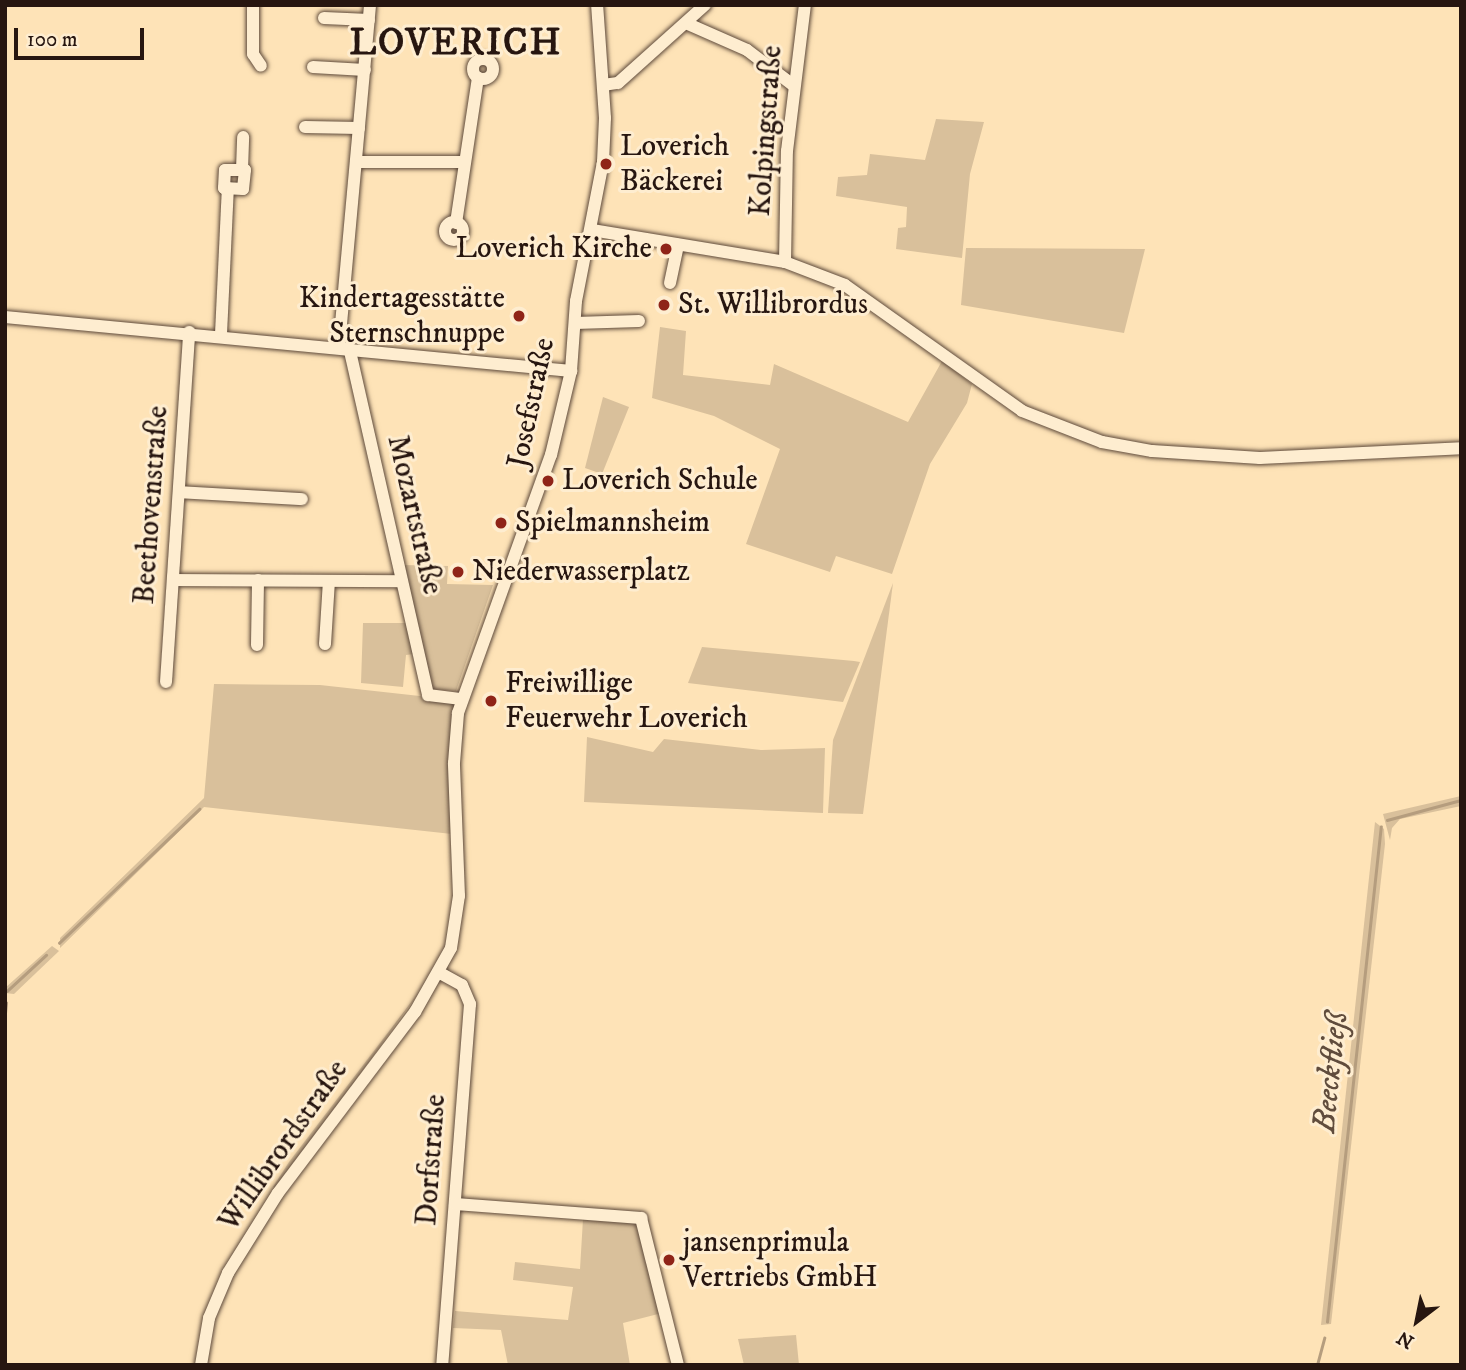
<!DOCTYPE html>
<html>
<head>
<meta charset="utf-8">
<style>
  body { margin:0 }
  #map { position:relative; width:1466px; height:1370px; overflow:hidden; background:#fee3b7; font-family:"IM FELL DW Pica",serif }
  div>[style] { position:absolute }
  .green>* { inset:0; background:#d9c09b }
  .stream>* { height:2.5px; margin:-1.25px; padding:0 1.25px; transform-origin:1.25px; border-radius:1.25px; background:#b59d7e }
  .roads { filter:drop-shadow(0 0 2px #5d493a) drop-shadow(0 0 2px #5d493a) }
  .minor>* { height:12px; margin:-6px; padding:0 6px; transform-origin:6px; border-radius:6px; background:#feedd0 }
  .minor>.ring { margin:-6px; padding:0; box-sizing:content-box; background:none; border:12px solid #feedd0; border-radius:50% }
  .dots>* { width:19px; height:19px; translate:-50% -50%; box-sizing:border-box; border:4px solid #feedd0; border-radius:50% }
  span { translate:-50% -50%; white-space:nowrap; text-align:center; line-height:1.15; -webkit-text-stroke:6px #feedd0; paint-order:stroke }
  .street-label { font-size:30px; color:#271610 }
  .poi-label { font-size:30px; color:#271610 }
  .left { translate:0 -50%; text-align:left }
  .right { translate:-100% -50%; text-align:right }
  .water-label { font-size:32px; color:#604c3c; font-style:italic }
  .district-label { font-size:37px; color:#271610; font-weight:700; letter-spacing:2px }
  .frame { position:absolute; inset:0; border:7px solid #271610; pointer-events:none }
  .north { position:absolute; left:1382px; top:1286px; width:70px; height:70px; -webkit-text-stroke:5px #feedd0; paint-order:stroke; rotate:212deg; font-size:19px; font-weight:700; line-height:28px; text-align:center; color:#271610 }
  .north::after { content:''; display:block; margin:auto; width:24px; height:32px; background:#271610; clip-path:polygon(50% 0,100% 100%,50% 72%,0 100%) }
  .scale { position:absolute; left:14px; top:28px; width:130px; height:32px; box-sizing:border-box; border:4px solid #271610; border-top:0; padding-left:9px; font-size:21px; line-height:24px; white-space:nowrap; color:#271610; -webkit-text-stroke:5px #feedd0; paint-order:stroke }
</style>
</head>
<body>
<div id="map">
  <div class="green">
    <div style="clip-path:polygon(936px 119px,984px 122px,970px 174px,962px 258px,896px 249px,898px 228px,906px 227px,907px 207px,836px 196px,838px 177px,867px 175px,870px 154px,925px 160px)"></div>
    <div style="clip-path:polygon(966px 248px,1145px 249px,1124px 333px,961px 305px)"></div>
    <div style="clip-path:polygon(660px 327px,686px 331px,683px 375px,770px 385px,774px 364px,908px 422px,942px 361px,972px 384px,967px 403px,930px 464px,892px 574px,836px 556px,830px 572px,746px 544px,780px 449px,714px 416px,652px 398px)"></div>
    <div style="clip-path:polygon(603px 397px,629px 407px,602px 474px,585px 468px)"></div>
    <div style="clip-path:polygon(403px 565px,448px 566px,447px 584px,493px 585px,456px 691px,430px 689px)"></div>
    <div style="clip-path:polygon(893px 583px,863px 814px,828px 813px,833px 740px)"></div>
    <div style="clip-path:polygon(363px 623px,406px 623px,414px 654px,406px 655px,403px 687px,361px 683px)"></div>
    <div style="clip-path:polygon(702px 647px,854px 661px,860px 662px,843px 702px,688px 683px)"></div>
    <div style="clip-path:polygon(214px 684px,320px 685px,456px 700px,449px 759px,452px 834px,204px 807px,60px 948px,60px 938px,204px 798px)"></div>
    <div style="clip-path:polygon(587px 737px,653px 752px,664px 739px,761px 750px,825px 748px,823px 813px,584px 802px)"></div>
    <div style="clip-path:polygon(1461px 796px,1461px 806px,1400px 819px,1392px 828px,1390px 840px,1383px 814px)"></div>
    <div style="clip-path:polygon(1375px 822px,1384px 829px,1385px 844px,1331px 1324px,1321px 1325px)"></div>
    <div style="clip-path:polygon(52px 946px,59px 951px,14px 994px,5px 993px,5px 988px)"></div>
    <div style="clip-path:polygon(422px 988px,278px 1188px,273px 1187px,289px 1162px)"></div>
    <div style="clip-path:polygon(459px 1206px,633px 1222px,638px 1225px,662px 1313px,623px 1323px,630px 1365px,508px 1365px,501px 1330px,453px 1328px,455px 1311px,568px 1320px,573px 1287px,513px 1280px,515px 1262px,580px 1269px,583px 1219px,470px 1209px,459px 1213px)"></div>
    <div style="clip-path:polygon(796px 1335px,799px 1365px,744px 1365px,738px 1339px)"></div>
  </div>
  <div class="stream">
    <div style="left:1387px;top:820px;width:77px;rotate:-15.1deg"></div>
    <div style="left:59px;top:943px;width:194px;rotate:-43.7deg"></div>
    <div style="left:7px;top:991px;width:53px;rotate:-42.7deg"></div>
    <div style="left:5px;top:1013px;width:10px;rotate:-84deg"></div>
    <div style="left:1327px;top:1322px;width:498px;rotate:-83.8deg"></div>
    <div style="left:1317px;top:1365px;width:28px;rotate:-75deg"></div>
  </div>
  <div class="roads">
    <div class="minor">
      <div style="left:253px;top:5px;width:49px;rotate:90deg"></div>
      <div style="left:253px;top:54px;width:14px;rotate:56deg"></div>
      <div style="left:324px;top:18px;width:45px;rotate:2.5deg"></div>
      <div style="left:688px;top:24px;width:64px;rotate:23.8deg"></div>
      <div style="left:747px;top:50px;width:58px;rotate:37.3deg"></div>
      <div class="ring" style="left:473px;top:59px;width:8px;height:8px"></div>
      <div style="left:313px;top:67px;width:52px;rotate:3.3deg"></div>
      <div style="left:603px;top:85px;width:15px;rotate:-8deg"></div>
      <div style="left:618px;top:83px;width:117px;rotate:-41.9deg"></div>
      <div style="left:305px;top:127px;width:54px;rotate:1.1deg"></div>
      <div style="left:358px;top:162px;width:105px"></div>
      <div style="left:225px;top:170px;width:20px"></div>
      <div style="left:245px;top:170px;width:19px;rotate:96deg"></div>
      <div style="left:243px;top:189px;width:19px;rotate:-177deg"></div>
      <div style="left:224px;top:188px;width:18px;rotate:-87deg"></div>
      <div style="left:242px;top:170px;width:33px;rotate:-88deg"></div>
      <div class="ring" style="left:445px;top:222px;width:6px;height:6px"></div>
      <div style="left:456px;top:223px;width:147px;rotate:-81.4deg"></div>
      <div style="left:592px;top:230px;width:196px;rotate:9.4deg"></div>
      <div style="left:785px;top:262px;width:64px;rotate:21deg"></div>
      <div style="left:845px;top:285px;width:217px;rotate:35.4deg"></div>
      <div style="left:1022px;top:411px;width:86px;rotate:21.2deg"></div>
      <div style="left:1102px;top:442px;width:51px;rotate:10.2deg"></div>
      <div style="left:1152px;top:451px;width:108px;rotate:3.7deg"></div>
      <div style="left:1260px;top:458px;width:201px;rotate:-2.8deg"></div>
      <div style="left:785px;top:262px;width:111px;rotate:-89deg"></div>
      <div style="left:787px;top:151px;width:147px;rotate:-83deg"></div>
      <div style="left:670px;top:283px;width:39px;rotate:-78deg"></div>
      <div style="left:5px;top:317px;width:569px;rotate:5.45deg"></div>
      <div style="left:575px;top:323px;width:64px;rotate:-1.8deg"></div>
      <div style="left:221px;top:334px;width:146px;rotate:-87.3deg"></div>
      <div style="left:339px;top:346px;width:342px;rotate:-84.8deg"></div>
      <div style="left:349px;top:347px;width:357px;rotate:77.2deg"></div>
      <div style="left:428px;top:695px;width:34px;rotate:7deg"></div>
      <div style="left:179px;top:492px;width:123px;rotate:3.3deg"></div>
      <div style="left:174px;top:580px;width:227px;rotate:0.3deg"></div>
      <div style="left:325px;top:644px;width:63px;rotate:-86.4deg"></div>
      <div style="left:257px;top:645px;width:65px;rotate:-89.1deg"></div>
      <div style="left:166px;top:682px;width:351px;rotate:-86.2deg"></div>
      <div style="left:440px;top:973px;width:25px;rotate:29deg"></div>
      <div style="left:462px;top:985px;width:21px;rotate:67deg"></div>
      <div style="left:470px;top:1004px;width:362px;rotate:94.4deg"></div>
      <div style="left:455px;top:1204px;width:187px;rotate:4.3deg"></div>
      <div style="left:641px;top:1218px;width:152px;rotate:75.9deg"></div>
      <div style="left:201px;top:1365px;width:48px;rotate:-80.3deg"></div>
      <div style="left:209px;top:1318px;width:49px;rotate:-67.1deg"></div>
      <div style="left:228px;top:1273px;width:94px;rotate:-58deg"></div>
      <div style="left:278px;top:1193px;width:227px;rotate:-52.9deg"></div>
      <div style="left:415px;top:1012px;width:73px;rotate:-60.6deg"></div>
      <div style="left:451px;top:948px;width:53px;rotate:-81.3deg"></div>
      <div style="left:459px;top:896px;width:133px;rotate:-92.2deg"></div>
      <div style="left:454px;top:763px;width:50px;rotate:-85.4deg"></div>
      <div style="left:458px;top:713px;width:274px;rotate:-70.2deg"></div>
      <div style="left:551px;top:455px;width:86px;rotate:-76.6deg"></div>
      <div style="left:571px;top:371px;width:70px;rotate:-85.9deg"></div>
      <div style="left:576px;top:301px;width:142px;rotate:-79deg"></div>
      <div style="left:603px;top:162px;width:44px;rotate:-87.4deg"></div>
      <div style="left:605px;top:118px;width:113px;rotate:-94deg"></div>
    </div>
  </div>
  <div class="dots">
    <div style="left:606px;top:164px;background:#8f2418"></div>
    <div style="left:666px;top:249px;background:#8f2418"></div>
    <div style="left:664px;top:305px;background:#8f2418"></div>
    <div style="left:519px;top:316px;background:#8f2418"></div>
    <div style="left:548px;top:481px;background:#8f2418"></div>
    <div style="left:501px;top:523px;background:#8f2418"></div>
    <div style="left:458px;top:572px;background:#8f2418"></div>
    <div style="left:491px;top:701px;background:#8f2418"></div>
    <div style="left:669px;top:1260px;background:#8f2418"></div>
  </div>
  <div class="street-label">
    <span style="left:767px;top:131px;rotate:-86deg">Kolpingstraße</span>
    <span style="left:532px;top:403px;rotate:-78deg">Josefstraße</span>
    <span style="left:152px;top:505px;rotate:-86deg">Beethovenstraße</span>
    <span style="left:414px;top:515px;rotate:77deg">Mozartstraße</span>
    <span style="left:284px;top:1146px;rotate:-55deg">Willibrordstraße</span>
    <span style="left:432px;top:1160px;rotate:-86deg">Dorfstraße</span>
  </div>
  <div class="poi-label">
    <span class="left" style="left:620px;top:164px">Loverich<br>Bäckerei</span>
    <span class="right" style="left:652px;top:249px">Loverich Kirche</span>
    <span class="right" style="left:505px;top:316px">Kindertagesstätte<br>Sternschnuppe</span>
    <span class="left" style="left:678px;top:305px">St. Willibrordus</span>
    <span class="left" style="left:562px;top:481px">Loverich Schule</span>
    <span class="left" style="left:515px;top:523px">Spielmannsheim</span>
    <span class="left" style="left:472px;top:572px">Niederwasserplatz</span>
    <span class="left" style="left:505px;top:701px">Freiwillige<br>Feuerwehr Loverich</span>
    <span class="left" style="left:683px;top:1260px">jansenprimula<br>Vertriebs GmbH</span>
  </div>
  <div class="water-label">
    <span style="left:1331px;top:1072px;rotate:-84deg">Beeckfließ</span>
  </div>
  <div class="district-label">
    <span style="left:456px;top:44px">LOVERICH</span>
  </div>
  <div class="frame"></div>
  <div class="north">N</div>
  <div class="scale">100 m</div>
</div>
</body>
</html>
